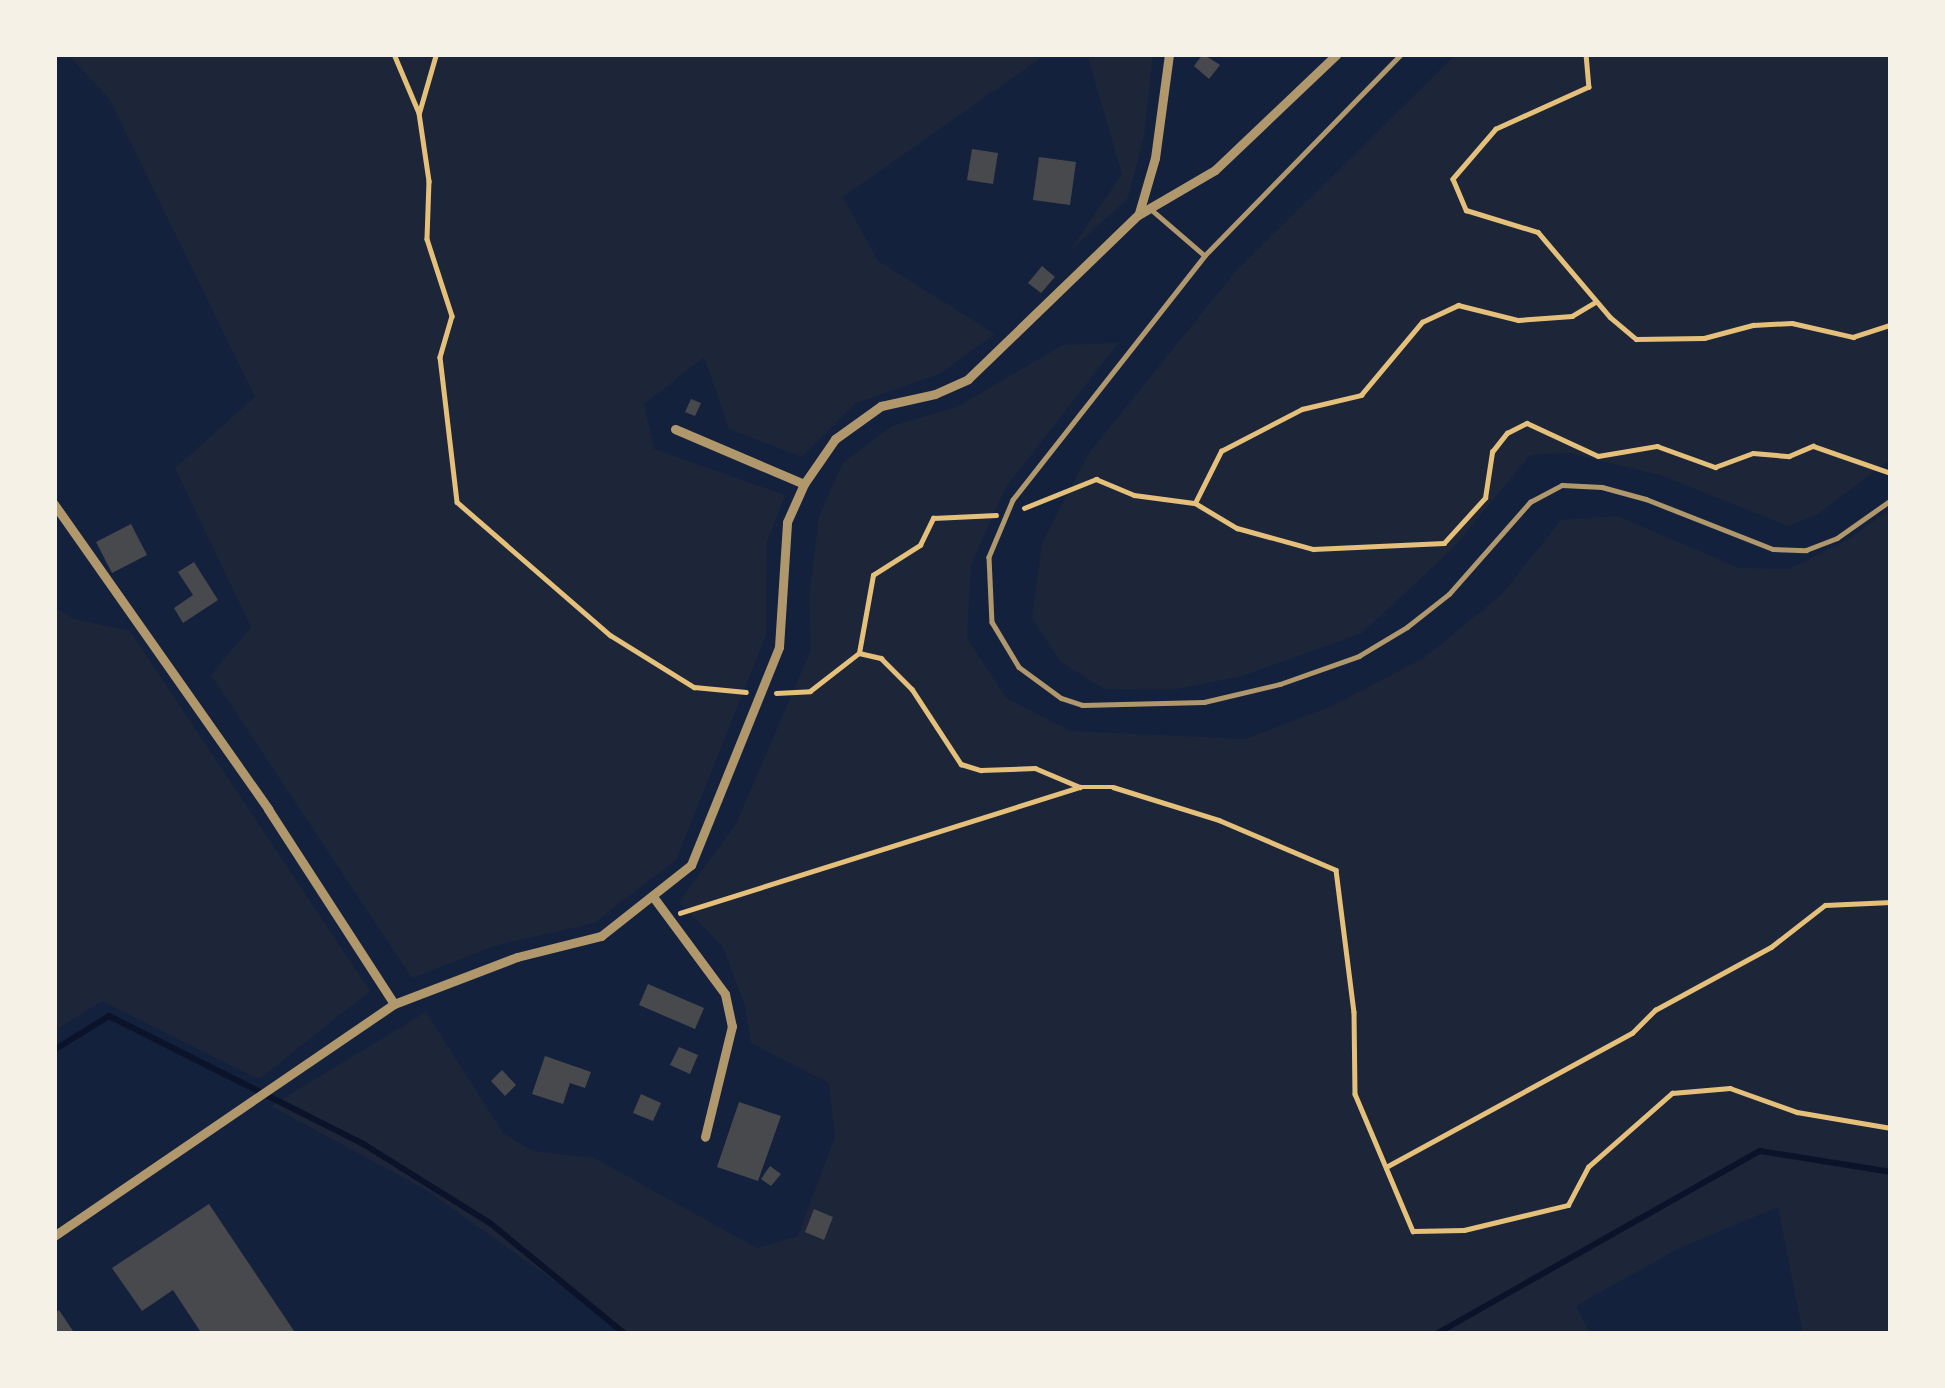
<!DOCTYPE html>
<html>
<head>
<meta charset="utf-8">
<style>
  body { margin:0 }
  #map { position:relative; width:1945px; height:1388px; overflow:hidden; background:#14213d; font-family:"DejaVu Sans",sans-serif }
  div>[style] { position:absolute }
  .green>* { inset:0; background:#1d2539 }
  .stream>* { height:6px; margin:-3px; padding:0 3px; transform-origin:3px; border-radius:3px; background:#0b132b }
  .building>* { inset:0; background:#48494c }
  .path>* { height:4.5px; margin:-2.25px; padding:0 2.25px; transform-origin:2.25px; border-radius:2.25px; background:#e5c07b }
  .service>* { height:4.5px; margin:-2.25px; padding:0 2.25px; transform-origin:2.25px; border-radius:2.25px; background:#b1986c }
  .minor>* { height:9px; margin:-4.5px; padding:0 4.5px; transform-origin:4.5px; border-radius:4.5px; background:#b1986c }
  span { translate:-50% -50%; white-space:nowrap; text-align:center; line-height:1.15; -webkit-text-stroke:12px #f6f1e7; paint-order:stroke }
  .frame { position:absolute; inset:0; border:57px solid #f6f1e7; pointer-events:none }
</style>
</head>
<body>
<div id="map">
  <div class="green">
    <div style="clip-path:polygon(67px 54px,1046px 54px,843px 197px,878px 261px,995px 334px,939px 374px,856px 403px,802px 457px,729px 429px,704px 357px,644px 404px,654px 449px,785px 495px,767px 542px,766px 635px,676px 860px,594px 923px,494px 946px,412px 978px,211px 675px,251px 627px,175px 468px,255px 397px,109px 98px)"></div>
    <div style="clip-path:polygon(1087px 54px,1153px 54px,1144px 137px,1128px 198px,1069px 252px,1122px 174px)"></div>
    <div style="clip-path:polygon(1456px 54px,1891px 54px,1891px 459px,1816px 515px,1788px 526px,1660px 475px,1569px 453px,1530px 455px,1453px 548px,1362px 633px,1242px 676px,1172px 690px,1104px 689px,1060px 661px,1032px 618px,1042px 543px,1089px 453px,1235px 272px)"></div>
    <div style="clip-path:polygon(1118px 343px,1006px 487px,971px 564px,967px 638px,1006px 698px,1071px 731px,1246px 739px,1332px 706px,1424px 658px,1502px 594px,1561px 520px,1617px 516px,1739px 568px,1789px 569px,1849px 539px,1891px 508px,1891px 1334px,1803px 1334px,1778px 1207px,1677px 1249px,1576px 1306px,1590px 1334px,630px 1334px,426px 1190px,271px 1106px,426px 1012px,503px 1133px,532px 1151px,594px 1158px,757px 1248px,798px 1236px,835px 1137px,829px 1083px,751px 1043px,745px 1006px,723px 947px,679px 902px,736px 824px,811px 650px,809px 599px,819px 516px,843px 463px,892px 426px,957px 407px,1063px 345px)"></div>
    <div style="clip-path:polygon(54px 607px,74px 619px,130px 631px,370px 991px,259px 1079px,102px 1001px,54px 1031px)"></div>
  </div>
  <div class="stream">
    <div style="left:54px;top:1050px;width:65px;rotate:-31.7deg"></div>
    <div style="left:109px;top:1016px;width:287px;rotate:26.7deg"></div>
    <div style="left:365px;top:1145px;width:147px;rotate:32deg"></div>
    <div style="left:490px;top:1223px;width:175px;rotate:39.4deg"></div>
    <div style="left:1436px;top:1334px;width:372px;rotate:-29.5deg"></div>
    <div style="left:1760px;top:1151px;width:133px;rotate:9.1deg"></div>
  </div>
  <div class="building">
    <div style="clip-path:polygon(1203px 54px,1220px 65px,1209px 79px,1194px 66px)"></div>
    <div style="clip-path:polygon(972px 149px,998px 153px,993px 184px,967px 180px)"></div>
    <div style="clip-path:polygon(1039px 157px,1076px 162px,1070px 205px,1033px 200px)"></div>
    <div style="clip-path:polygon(1042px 266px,1055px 277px,1041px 293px,1028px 283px)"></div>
    <div style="clip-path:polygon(691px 399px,701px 403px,695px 416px,685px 412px)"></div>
    <div style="clip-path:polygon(131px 524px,147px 555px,112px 573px,96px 542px)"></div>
    <div style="clip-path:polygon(194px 562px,218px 600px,183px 623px,174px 608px,193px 595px,178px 572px)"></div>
    <div style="clip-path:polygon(648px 984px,704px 1008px,695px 1029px,639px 1005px)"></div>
    <div style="clip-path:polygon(679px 1047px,698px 1055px,690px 1074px,670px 1065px)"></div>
    <div style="clip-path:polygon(545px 1056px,591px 1072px,585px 1088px,570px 1083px,563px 1104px,532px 1094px)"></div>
    <div style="clip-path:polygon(502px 1070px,516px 1085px,505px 1096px,491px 1081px)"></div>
    <div style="clip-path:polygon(641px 1094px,661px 1103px,653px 1121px,633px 1113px)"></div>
    <div style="clip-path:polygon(739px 1102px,781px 1116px,758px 1181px,717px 1167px)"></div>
    <div style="clip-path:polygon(770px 1166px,781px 1174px,771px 1186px,761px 1179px)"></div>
    <div style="clip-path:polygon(209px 1204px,296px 1334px,202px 1334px,173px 1290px,142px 1311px,112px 1268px)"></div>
    <div style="clip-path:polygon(814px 1209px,833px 1217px,824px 1240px,805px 1232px)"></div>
    <div style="clip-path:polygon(59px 1310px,75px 1334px,54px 1334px,54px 1314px)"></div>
  </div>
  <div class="path">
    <div style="left:394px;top:54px;width:64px;rotate:67deg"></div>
    <div style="left:419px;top:113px;width:69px;rotate:81.6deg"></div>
    <div style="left:429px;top:181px;width:58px;rotate:92deg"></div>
    <div style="left:427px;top:239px;width:81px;rotate:72deg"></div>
    <div style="left:452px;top:316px;width:43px;rotate:106.3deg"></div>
    <div style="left:440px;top:357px;width:146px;rotate:83.3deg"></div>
    <div style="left:457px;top:502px;width:203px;rotate:41deg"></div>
    <div style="left:610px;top:635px;width:99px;rotate:31.8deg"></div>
    <div style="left:694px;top:687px;width:52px;rotate:5.5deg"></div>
    <div style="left:1586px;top:54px;width:33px;rotate:85deg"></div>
    <div style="left:1589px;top:87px;width:102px;rotate:155.7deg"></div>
    <div style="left:1496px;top:129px;width:66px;rotate:130.7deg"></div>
    <div style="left:1453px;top:179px;width:34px;rotate:67deg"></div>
    <div style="left:1466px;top:210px;width:75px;rotate:17deg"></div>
    <div style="left:1538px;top:232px;width:111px;rotate:49.7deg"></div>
    <div style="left:1610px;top:317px;width:34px;rotate:40deg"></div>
    <div style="left:1636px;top:339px;width:68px;rotate:-0.8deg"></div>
    <div style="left:1704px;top:338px;width:51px;rotate:-14.9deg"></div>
    <div style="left:1753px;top:325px;width:39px;rotate:-3deg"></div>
    <div style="left:1792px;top:323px;width:63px;rotate:12.9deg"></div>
    <div style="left:1853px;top:337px;width:40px;rotate:-18deg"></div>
    <div style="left:419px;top:113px;width:61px;rotate:-73.9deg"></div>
    <div style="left:1195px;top:503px;width:58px;rotate:-63.4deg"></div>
    <div style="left:1221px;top:451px;width:91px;rotate:-27.4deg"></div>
    <div style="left:1302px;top:409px;width:61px;rotate:-13.3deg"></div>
    <div style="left:1361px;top:395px;width:95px;rotate:-50.1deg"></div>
    <div style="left:1422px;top:322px;width:40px;rotate:-25deg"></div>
    <div style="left:1458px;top:305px;width:62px;rotate:14deg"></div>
    <div style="left:1518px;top:320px;width:54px;rotate:-4.2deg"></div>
    <div style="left:1572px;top:316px;width:26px;rotate:-31deg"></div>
    <div style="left:1024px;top:508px;width:78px;rotate:-21.9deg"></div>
    <div style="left:1096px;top:479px;width:41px;rotate:22.8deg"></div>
    <div style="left:1134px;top:495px;width:62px;rotate:7.5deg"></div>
    <div style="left:1195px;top:503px;width:49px;rotate:30.8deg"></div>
    <div style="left:1237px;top:528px;width:79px;rotate:15.4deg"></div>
    <div style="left:1313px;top:549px;width:131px;rotate:-2.6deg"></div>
    <div style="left:1444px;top:543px;width:61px;rotate:-47.7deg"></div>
    <div style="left:1485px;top:498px;width:47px;rotate:-81.3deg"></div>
    <div style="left:1492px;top:452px;width:24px;rotate:-52deg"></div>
    <div style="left:1507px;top:433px;width:22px;rotate:-27deg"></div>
    <div style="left:1527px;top:423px;width:78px;rotate:24.9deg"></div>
    <div style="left:1598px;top:456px;width:60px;rotate:-9.6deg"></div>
    <div style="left:1657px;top:446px;width:62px;rotate:19.9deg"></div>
    <div style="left:1715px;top:467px;width:40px;rotate:-20.2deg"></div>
    <div style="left:1753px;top:453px;width:36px;rotate:5deg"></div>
    <div style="left:1789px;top:456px;width:26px;rotate:-23deg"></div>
    <div style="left:1813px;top:446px;width:83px;rotate:19.1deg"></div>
    <div style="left:859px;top:653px;width:23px;rotate:13deg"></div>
    <div style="left:881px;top:658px;width:44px;rotate:45deg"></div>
    <div style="left:912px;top:689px;width:90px;rotate:56.8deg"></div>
    <div style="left:961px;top:764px;width:21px;rotate:17deg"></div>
    <div style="left:981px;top:770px;width:54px;rotate:-2.1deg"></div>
    <div style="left:1035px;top:768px;width:49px;rotate:22.9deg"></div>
    <div style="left:776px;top:693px;width:34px;rotate:-3deg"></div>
    <div style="left:810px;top:691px;width:62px;rotate:-37.8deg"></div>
    <div style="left:859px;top:653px;width:79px;rotate:-79.8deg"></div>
    <div style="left:873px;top:575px;width:56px;rotate:-32.6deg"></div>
    <div style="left:920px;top:545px;width:30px;rotate:-64deg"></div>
    <div style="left:933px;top:518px;width:63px;rotate:-2.7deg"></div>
    <div style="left:680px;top:913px;width:419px;rotate:-17.5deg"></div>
    <div style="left:1080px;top:787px;width:33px"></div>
    <div style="left:1113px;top:787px;width:111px;rotate:17.3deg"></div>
    <div style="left:1219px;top:820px;width:127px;rotate:23.1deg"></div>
    <div style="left:1336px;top:870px;width:143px;rotate:82.8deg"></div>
    <div style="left:1354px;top:1012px;width:82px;rotate:89.3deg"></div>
    <div style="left:1355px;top:1094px;width:149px;rotate:67.1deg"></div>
    <div style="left:1413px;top:1231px;width:51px;rotate:-1.1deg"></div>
    <div style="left:1464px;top:1230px;width:107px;rotate:-13.5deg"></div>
    <div style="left:1568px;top:1205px;width:43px;rotate:-62.2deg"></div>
    <div style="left:1588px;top:1167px;width:112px;rotate:-41.4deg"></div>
    <div style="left:1672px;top:1093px;width:58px;rotate:-4.9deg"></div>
    <div style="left:1730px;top:1088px;width:71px;rotate:19.7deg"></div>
    <div style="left:1797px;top:1112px;width:95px;rotate:9.7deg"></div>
    <div style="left:1386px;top:1167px;width:280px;rotate:-28.6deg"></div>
    <div style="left:1632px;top:1033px;width:33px;rotate:-45deg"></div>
    <div style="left:1655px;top:1010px;width:132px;rotate:-28.5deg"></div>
    <div style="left:1771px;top:947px;width:68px;rotate:-37.9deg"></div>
    <div style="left:1825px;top:905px;width:66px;rotate:-2.6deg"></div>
  </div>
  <div class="service">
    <div style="left:1402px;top:54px;width:282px;rotate:134.3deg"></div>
    <div style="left:1205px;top:256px;width:310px;rotate:128.2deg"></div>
    <div style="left:1013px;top:500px;width:62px;rotate:112.8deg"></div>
    <div style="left:989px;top:557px;width:65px;rotate:87.4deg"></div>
    <div style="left:992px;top:622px;width:52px;rotate:59deg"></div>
    <div style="left:1019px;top:667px;width:52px;rotate:36.4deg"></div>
    <div style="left:1061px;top:698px;width:22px;rotate:18deg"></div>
    <div style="left:1082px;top:705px;width:122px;rotate:-1.4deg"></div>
    <div style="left:1204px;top:702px;width:78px;rotate:-13.3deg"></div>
    <div style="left:1280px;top:684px;width:84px;rotate:-19.5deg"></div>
    <div style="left:1359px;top:656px;width:56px;rotate:-31.1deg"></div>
    <div style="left:1407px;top:627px;width:53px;rotate:-38.2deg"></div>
    <div style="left:1449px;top:594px;width:123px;rotate:-48.6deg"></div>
    <div style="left:1530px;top:502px;width:36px;rotate:-28deg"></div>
    <div style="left:1562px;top:485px;width:40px;rotate:2.9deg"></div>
    <div style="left:1602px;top:487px;width:46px;rotate:15.3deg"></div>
    <div style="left:1646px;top:499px;width:136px;rotate:21.5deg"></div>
    <div style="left:1773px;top:549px;width:33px;rotate:2deg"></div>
    <div style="left:1806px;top:550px;width:33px;rotate:-21deg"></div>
    <div style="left:1837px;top:538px;width:66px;rotate:-35.1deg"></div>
    <div style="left:1153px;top:211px;width:66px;rotate:40.7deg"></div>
  </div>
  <div class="minor">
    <div style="left:1139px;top:213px;width:57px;rotate:-73.8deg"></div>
    <div style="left:1155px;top:158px;width:105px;rotate:-82.3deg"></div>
    <div style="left:675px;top:429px;width:140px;rotate:23.1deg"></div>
    <div style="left:54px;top:504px;width:373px;rotate:54.9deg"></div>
    <div style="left:268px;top:809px;width:232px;rotate:57.1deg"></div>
    <div style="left:654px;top:898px;width:119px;rotate:53.5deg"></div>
    <div style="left:725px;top:994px;width:33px;rotate:78deg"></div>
    <div style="left:732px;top:1026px;width:114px;rotate:103.7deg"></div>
    <div style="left:54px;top:1236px;width:412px;rotate:-34.3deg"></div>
    <div style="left:394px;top:1004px;width:132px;rotate:-20.9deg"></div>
    <div style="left:517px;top:957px;width:87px;rotate:-14deg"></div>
    <div style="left:601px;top:936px;width:115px;rotate:-38.3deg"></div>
    <div style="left:691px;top:865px;width:235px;rotate:-68deg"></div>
    <div style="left:779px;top:647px;width:125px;rotate:-86.3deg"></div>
    <div style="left:787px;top:522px;width:42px;rotate:-65.9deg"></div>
    <div style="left:804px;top:484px;width:55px;rotate:-55.4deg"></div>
    <div style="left:835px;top:439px;width:57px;rotate:-35.7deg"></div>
    <div style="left:881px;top:406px;width:55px;rotate:-12.5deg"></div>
    <div style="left:935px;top:394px;width:36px;rotate:-24deg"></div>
    <div style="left:968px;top:379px;width:236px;rotate:-44deg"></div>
    <div style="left:1138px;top:215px;width:89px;rotate:-30.3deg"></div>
    <div style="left:1215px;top:170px;width:168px;rotate:-43.6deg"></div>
  </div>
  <div class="frame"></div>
</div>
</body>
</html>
